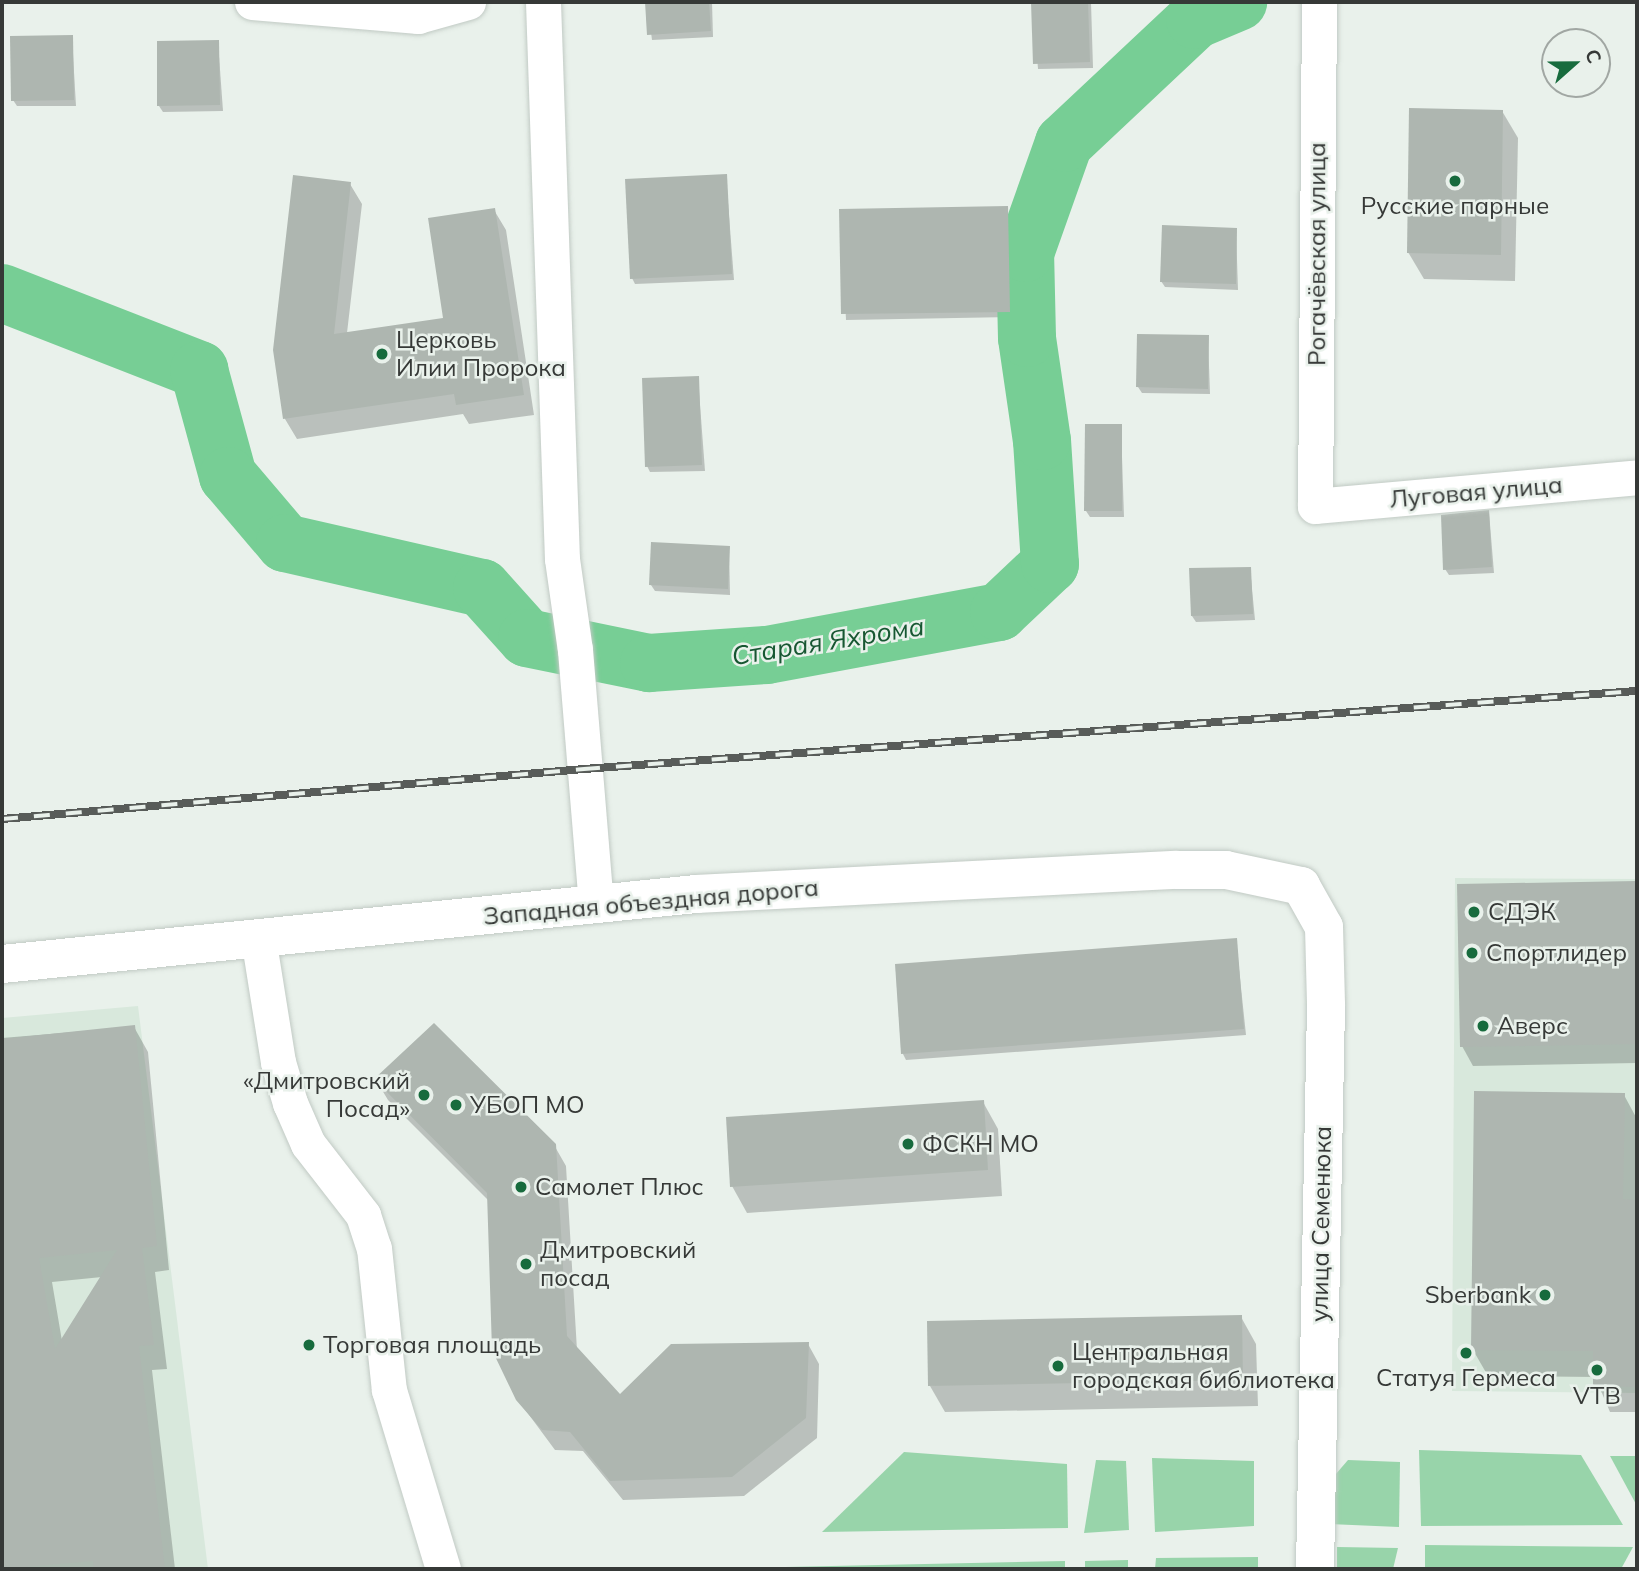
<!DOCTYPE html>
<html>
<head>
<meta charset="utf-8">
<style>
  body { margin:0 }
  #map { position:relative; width:1639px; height:1571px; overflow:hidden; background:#e9f1eb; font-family:Mulish,sans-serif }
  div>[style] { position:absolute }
  .built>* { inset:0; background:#d8e8dc }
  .green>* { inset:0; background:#98d4aa }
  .shadow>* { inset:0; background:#0003 }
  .river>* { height:58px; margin:-29px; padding:0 29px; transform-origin:29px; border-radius:29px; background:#77ce95 }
  .building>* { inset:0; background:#aeb6b0 }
  .roads { filter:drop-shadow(0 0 2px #c1cac4) drop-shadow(0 0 2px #c1cac4) }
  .minor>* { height:35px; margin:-17.5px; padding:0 17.5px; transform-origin:17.5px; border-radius:17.5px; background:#fff }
  .secondary>* { height:38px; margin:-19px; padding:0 19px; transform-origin:19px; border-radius:19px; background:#fff }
  .rail>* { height:8px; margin-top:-4px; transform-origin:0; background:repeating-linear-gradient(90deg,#e9f1eb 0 16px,#585c59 0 32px); box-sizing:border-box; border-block:2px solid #585c59 }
  .dots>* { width:19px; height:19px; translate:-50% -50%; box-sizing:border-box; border:4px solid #e9f1eb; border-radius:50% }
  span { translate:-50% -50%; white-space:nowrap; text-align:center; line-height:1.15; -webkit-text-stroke:5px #e9f1eb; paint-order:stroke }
  .poi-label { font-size:24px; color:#363937 }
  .left { translate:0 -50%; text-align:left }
  .right { translate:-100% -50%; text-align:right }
  .street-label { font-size:24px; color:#363937 }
  .water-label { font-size:26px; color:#175732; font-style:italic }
  .frame { position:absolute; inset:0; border:4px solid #363937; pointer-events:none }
  .north { position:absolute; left:1541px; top:28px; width:70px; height:70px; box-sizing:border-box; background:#e9f1eb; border:2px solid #a1a7a3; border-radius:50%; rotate:69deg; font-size:19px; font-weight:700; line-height:28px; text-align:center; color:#363937 }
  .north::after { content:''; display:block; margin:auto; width:24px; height:32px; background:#176b3d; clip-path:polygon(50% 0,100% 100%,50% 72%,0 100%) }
</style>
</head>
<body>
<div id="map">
  <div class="built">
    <div style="clip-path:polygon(1455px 878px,1637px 879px,1637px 1393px,1452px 1391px)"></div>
    <div style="clip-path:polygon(138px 1006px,208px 1569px,2px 1569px,2px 1018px)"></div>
  </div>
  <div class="green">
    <div style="clip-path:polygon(1419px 1450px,1581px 1455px,1623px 1525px,1421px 1526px)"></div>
    <div style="clip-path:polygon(904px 1452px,1067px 1464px,1068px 1528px,822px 1532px)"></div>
    <div style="clip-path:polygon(1610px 1456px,1637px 1456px,1637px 1506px)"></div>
    <div style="clip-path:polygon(1152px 1458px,1254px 1461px,1254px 1526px,1155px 1532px)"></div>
    <div style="clip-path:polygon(1096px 1460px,1126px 1461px,1129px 1530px,1084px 1533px)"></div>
    <div style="clip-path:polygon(1348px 1460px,1400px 1462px,1399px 1527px,1329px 1524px,1329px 1482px)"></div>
    <div style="clip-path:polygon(1425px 1545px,1633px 1547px,1621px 1569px,1425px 1569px)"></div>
    <div style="clip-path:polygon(1337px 1547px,1398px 1548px,1393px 1569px,1337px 1569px)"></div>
    <div style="clip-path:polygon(1258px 1557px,1258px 1569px,1155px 1569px,1156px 1558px)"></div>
    <div style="clip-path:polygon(1128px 1560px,1128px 1569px,1085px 1569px,1085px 1561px)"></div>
    <div style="clip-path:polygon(1065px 1561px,1065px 1569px,689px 1569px)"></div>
  </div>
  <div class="shadow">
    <div style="clip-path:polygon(647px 2px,712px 2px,713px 37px,652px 40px)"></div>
    <div style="clip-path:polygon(1033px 2px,1091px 2px,1093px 68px,1038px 69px)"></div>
    <div style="clip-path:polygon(72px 37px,76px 106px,17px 106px,13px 100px)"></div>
    <div style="clip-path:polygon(218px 42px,223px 111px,163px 112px,159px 106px)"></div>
    <div style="clip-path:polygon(1502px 111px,1518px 138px,1515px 281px,1424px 279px,1408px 252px)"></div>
    <div style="clip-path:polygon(726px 176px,734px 280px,635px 284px,632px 278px)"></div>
    <div style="clip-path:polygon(350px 184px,362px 204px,347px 333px,445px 319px,494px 210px,506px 230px,534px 415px,469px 424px,463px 414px,297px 439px,285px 419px,275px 350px)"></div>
    <div style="clip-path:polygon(1007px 208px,1012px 317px,846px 320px,841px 211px)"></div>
    <div style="clip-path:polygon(1236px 229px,1238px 290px,1165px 287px,1161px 281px)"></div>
    <div style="clip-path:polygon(1208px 337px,1210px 394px,1142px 393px,1138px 387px)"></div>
    <div style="clip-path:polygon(698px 378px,705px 471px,650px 472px,647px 466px)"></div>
    <div style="clip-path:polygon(1121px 426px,1124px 517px,1090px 517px,1086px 511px)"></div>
    <div style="clip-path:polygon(1489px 512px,1494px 573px,1449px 575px,1445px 569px)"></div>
    <div style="clip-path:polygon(729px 547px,730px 595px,655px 591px,651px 585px)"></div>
    <div style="clip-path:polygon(1250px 568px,1255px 620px,1196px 622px,1192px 616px)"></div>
    <div style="clip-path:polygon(1637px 883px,1637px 1063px,1473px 1066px,1462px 1046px,1459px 886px)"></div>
    <div style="clip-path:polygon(1236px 940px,1246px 1035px,906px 1060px,903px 1054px,897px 965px)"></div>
    <div style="clip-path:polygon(evenodd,134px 1027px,148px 1052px,169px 1270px,155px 1272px,167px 1369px,152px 1370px,175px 1569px,2px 1569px,2px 1038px,134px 1027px,102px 1277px,62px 1341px,52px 1282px,102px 1277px)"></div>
    <div style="clip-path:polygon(376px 1080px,554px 1145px,566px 1166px,577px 1350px,619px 1397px,808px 1344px,819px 1364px,817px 1438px,744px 1496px,623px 1500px,583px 1451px,555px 1450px,518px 1400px,489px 1201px,388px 1100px)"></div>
    <div style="clip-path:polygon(1624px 1095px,1637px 1119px,1637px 1412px,1610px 1412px,1595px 1377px,1488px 1376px,1473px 1350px)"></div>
    <div style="clip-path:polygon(983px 1102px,998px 1129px,1002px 1196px,747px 1213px,732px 1186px)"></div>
    <div style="clip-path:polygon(1241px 1317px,1256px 1344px,1258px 1406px,945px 1412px,930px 1386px)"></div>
  </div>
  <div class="river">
    <div style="left:2px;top:293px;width:212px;rotate:21.3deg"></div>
    <div style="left:199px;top:370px;width:110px;rotate:74.7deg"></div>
    <div style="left:228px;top:476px;width:88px;rotate:49.6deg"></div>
    <div style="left:285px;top:543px;width:202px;rotate:12.9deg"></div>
    <div style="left:482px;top:588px;width:67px;rotate:48deg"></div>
    <div style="left:527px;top:638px;width:125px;rotate:11.6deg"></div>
    <div style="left:649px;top:663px;width:118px;rotate:-3.9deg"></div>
    <div style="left:767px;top:655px;width:236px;rotate:-10.5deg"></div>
    <div style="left:999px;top:612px;width:70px;rotate:-43.3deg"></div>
    <div style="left:1050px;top:564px;width:123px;rotate:-93.7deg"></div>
    <div style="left:1042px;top:441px;width:104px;rotate:-98.3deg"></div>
    <div style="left:1027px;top:338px;width:85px;rotate:-91.3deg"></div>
    <div style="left:1025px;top:253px;width:117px;rotate:-70.5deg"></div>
    <div style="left:1064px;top:143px;width:180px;rotate:-43.2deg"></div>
    <div style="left:1195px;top:20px;width:47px;rotate:-22.7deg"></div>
  </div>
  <div class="building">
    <div style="clip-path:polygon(645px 2px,709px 2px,711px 31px,647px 35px)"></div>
    <div style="clip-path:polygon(1031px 2px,1088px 2px,1090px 62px,1033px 64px)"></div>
    <div style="clip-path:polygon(73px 35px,74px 100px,11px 101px,10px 36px)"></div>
    <div style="clip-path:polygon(219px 40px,220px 105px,157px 106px,157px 41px)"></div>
    <div style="clip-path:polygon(1409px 108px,1503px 110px,1501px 255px,1407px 253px)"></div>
    <div style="clip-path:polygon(727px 174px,732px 274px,630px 279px,625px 179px)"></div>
    <div style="clip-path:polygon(293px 175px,351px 182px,334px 334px,443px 318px,428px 218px,495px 208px,524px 395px,456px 405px,454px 394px,283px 419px,273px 350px)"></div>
    <div style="clip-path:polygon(1008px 206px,1010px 312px,841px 314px,839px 209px)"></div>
    <div style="clip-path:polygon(1162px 225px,1237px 228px,1236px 284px,1160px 282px)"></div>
    <div style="clip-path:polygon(1137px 334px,1209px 335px,1208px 389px,1136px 387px)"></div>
    <div style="clip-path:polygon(699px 376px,702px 465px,645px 467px,642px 378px)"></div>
    <div style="clip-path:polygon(1085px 424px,1122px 424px,1122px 511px,1084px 511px)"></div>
    <div style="clip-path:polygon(1489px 510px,1492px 567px,1443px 570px,1441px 515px)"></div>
    <div style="clip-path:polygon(651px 542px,730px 546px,728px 589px,649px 585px)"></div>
    <div style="clip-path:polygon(1251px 567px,1253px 614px,1191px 616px,1189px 568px)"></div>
    <div style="clip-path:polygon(1637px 881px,1637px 1044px,1460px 1047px,1457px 884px)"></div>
    <div style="clip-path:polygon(1237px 938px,1244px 1029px,901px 1054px,895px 964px)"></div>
    <div style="clip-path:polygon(434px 1023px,556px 1144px,567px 1336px,620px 1394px,671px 1344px,809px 1342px,806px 1418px,732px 1477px,610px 1481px,570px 1432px,542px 1430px,516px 1400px,492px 1350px,487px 1193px,374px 1079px)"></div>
    <div style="clip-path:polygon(evenodd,135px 1025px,157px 1246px,142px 1248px,154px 1345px,139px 1346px,165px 1569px,94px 1569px,93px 1561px,2px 1569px,2px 1039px,135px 1025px,117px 1250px,55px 1349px,39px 1258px,117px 1250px)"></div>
    <div style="clip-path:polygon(1474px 1091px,1625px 1093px,1623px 1199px,1637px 1200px,1637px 1387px,1593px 1386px,1593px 1351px,1471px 1350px)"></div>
    <div style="clip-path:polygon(984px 1100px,988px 1170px,730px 1187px,726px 1117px)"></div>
    <div style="clip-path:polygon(1242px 1315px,1243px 1380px,928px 1386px,927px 1321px)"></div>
  </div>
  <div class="roads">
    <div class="minor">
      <div style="left:252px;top:2px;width:167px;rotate:4.8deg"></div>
      <div style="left:418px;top:16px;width:52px;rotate:-15.6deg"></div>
      <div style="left:543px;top:2px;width:557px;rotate:88.05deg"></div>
      <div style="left:562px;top:559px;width:92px;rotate:81.9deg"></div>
      <div style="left:575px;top:650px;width:255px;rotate:85.3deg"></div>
      <div style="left:1319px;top:2px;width:504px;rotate:90.45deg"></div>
      <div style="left:1315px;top:506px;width:323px;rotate:-5.1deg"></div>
      <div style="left:258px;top:937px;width:127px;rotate:80.9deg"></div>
      <div style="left:278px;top:1062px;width:43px;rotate:73.7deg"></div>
      <div style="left:290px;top:1103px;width:45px;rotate:66.3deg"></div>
      <div style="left:308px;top:1144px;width:90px;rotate:52.2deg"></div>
      <div style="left:363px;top:1215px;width:35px;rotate:72deg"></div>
      <div style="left:374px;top:1248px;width:143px;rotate:84deg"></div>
      <div style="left:389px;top:1390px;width:187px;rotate:73.2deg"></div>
    </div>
    <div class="secondary">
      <div style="left:2px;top:964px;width:698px;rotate:-5.76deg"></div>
      <div style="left:696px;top:894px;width:481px;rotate:-2.9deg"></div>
      <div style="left:1176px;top:870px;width:50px"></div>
      <div style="left:1226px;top:870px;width:77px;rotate:12deg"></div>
      <div style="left:1301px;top:886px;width:47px;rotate:60.7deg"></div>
      <div style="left:1324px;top:927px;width:79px;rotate:88.5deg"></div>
      <div style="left:1326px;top:1006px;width:563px;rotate:91.12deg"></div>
    </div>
  </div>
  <div class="rail">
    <div style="left:2px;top:819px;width:584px;rotate:-4.91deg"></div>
    <div style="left:584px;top:769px;width:1056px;rotate:-4.24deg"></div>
  </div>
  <div class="dots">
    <div style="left:1455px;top:181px;background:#176b3d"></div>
    <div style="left:382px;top:354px;background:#176b3d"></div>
    <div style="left:1474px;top:912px;background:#176b3d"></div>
    <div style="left:1472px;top:953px;background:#176b3d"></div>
    <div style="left:1483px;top:1026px;background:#176b3d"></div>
    <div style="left:424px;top:1095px;background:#176b3d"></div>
    <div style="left:456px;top:1105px;background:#176b3d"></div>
    <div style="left:908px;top:1144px;background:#176b3d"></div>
    <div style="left:521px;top:1187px;background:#176b3d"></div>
    <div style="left:526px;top:1264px;background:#176b3d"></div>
    <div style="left:1545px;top:1295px;background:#176b3d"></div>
    <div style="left:309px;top:1345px;background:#176b3d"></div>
    <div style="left:1466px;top:1353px;background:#176b3d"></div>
    <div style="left:1058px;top:1366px;background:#176b3d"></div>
    <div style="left:1597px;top:1370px;background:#176b3d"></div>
  </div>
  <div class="poi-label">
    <span style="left:1455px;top:206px">Русские парные</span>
    <span class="left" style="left:396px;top:354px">Церковь<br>Илии Пророка</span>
    <span class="left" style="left:1488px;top:912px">СДЭК</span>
    <span class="left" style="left:1486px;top:953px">Спортлидер</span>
    <span class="left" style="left:1497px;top:1026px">Аверс</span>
    <span class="right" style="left:410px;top:1095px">«Дмитровский<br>Посад»</span>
    <span class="left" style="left:470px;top:1105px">УБОП МО</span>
    <span class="left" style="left:922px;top:1144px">ФСКН МО</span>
    <span class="left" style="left:535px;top:1187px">Самолет Плюс</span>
    <span class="left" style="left:540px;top:1264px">Дмитровский<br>посад</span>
    <span class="right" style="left:1531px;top:1295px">Sberbank</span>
    <span class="left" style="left:323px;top:1345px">Торговая площадь</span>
    <span class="left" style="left:1072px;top:1366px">Центральная<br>городская библиотека</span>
    <span style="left:1466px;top:1378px">Статуя Гермеса</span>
    <span style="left:1597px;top:1396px">VTB</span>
  </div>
  <div class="street-label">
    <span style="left:1317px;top:254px;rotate:-90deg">Рогачёвская улица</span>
    <span style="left:1476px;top:492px;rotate:-5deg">Луговая улица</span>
    <span style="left:651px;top:902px;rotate:-5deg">Западная объездная дорога</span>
    <span style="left:1321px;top:1224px;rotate:-89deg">улица Семенюка</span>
  </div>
  <div class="water-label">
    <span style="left:828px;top:641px;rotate:-9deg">Старая Яхрома</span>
  </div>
  <div class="frame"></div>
  <div class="north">С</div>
</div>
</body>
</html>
